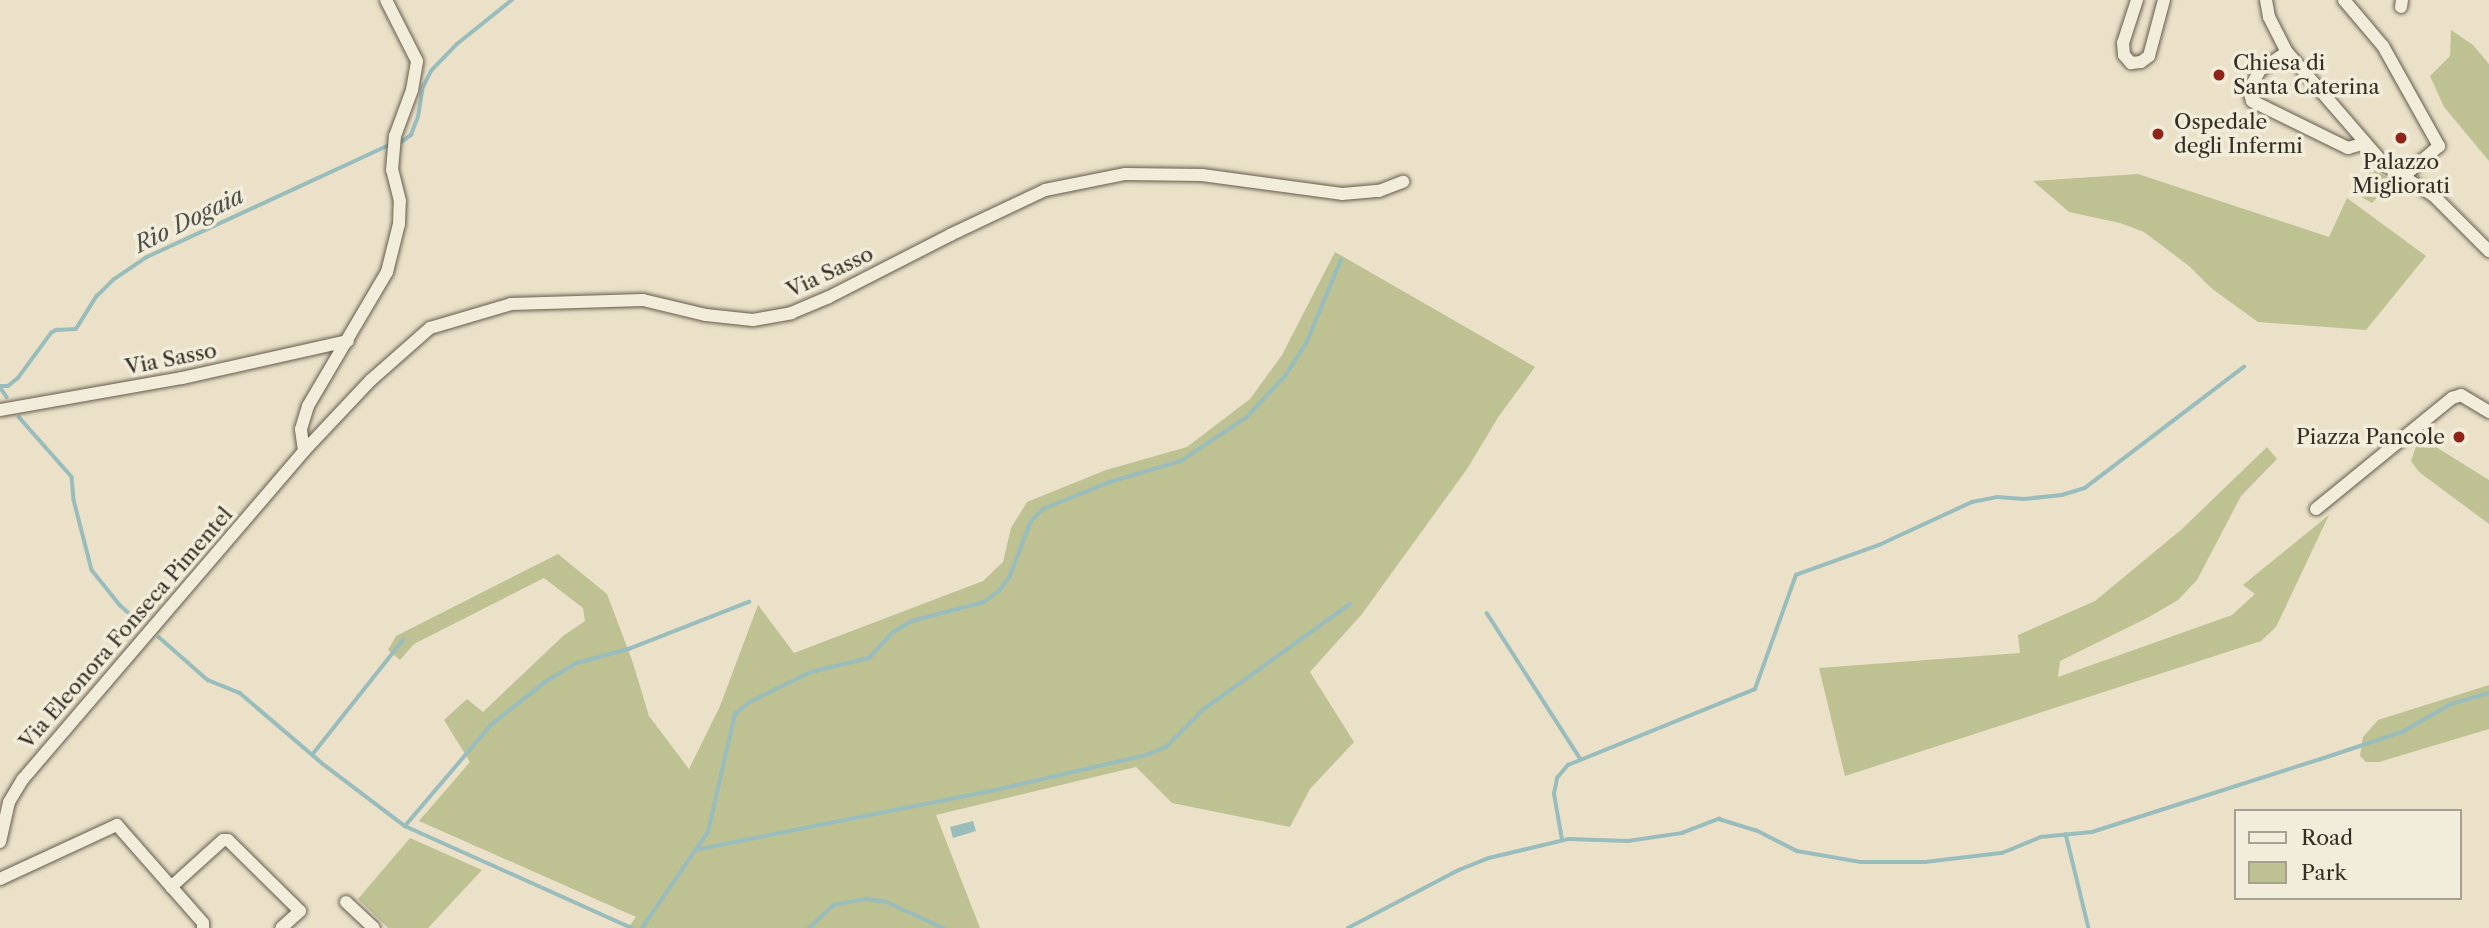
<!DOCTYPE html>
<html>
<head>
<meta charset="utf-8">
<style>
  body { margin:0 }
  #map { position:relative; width:2489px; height:928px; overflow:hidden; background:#ebe1c8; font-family:"Libre Caslon Text",serif }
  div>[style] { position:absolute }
  .green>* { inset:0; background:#bec191 }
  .water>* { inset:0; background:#99bcbc }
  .stream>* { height:3.5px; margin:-1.75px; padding:0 1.75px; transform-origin:1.75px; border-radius:1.75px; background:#99bcbc }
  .roads { filter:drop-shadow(0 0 2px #635b4d) drop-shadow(0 0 2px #635b4d) }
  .minor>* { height:12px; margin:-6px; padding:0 6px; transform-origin:6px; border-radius:6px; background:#f2ecdb }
  .dots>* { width:19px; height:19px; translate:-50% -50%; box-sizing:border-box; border:4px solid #f2ecdb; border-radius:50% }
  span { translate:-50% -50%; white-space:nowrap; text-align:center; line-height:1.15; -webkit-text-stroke:7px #f2ecdb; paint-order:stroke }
  .poi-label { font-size:21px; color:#362e24 }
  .left { translate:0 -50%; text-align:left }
  .right { translate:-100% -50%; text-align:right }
  .street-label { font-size:21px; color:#362e24 }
  .water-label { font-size:23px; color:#4f524a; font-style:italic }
  .legend { position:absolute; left:2234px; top:809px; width:228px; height:91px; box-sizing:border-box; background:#f2ecdb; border:2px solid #a7a092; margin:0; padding:9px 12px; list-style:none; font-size:21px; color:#362e24 }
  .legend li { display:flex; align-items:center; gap:14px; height:35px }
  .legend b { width:35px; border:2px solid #a7a092 }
</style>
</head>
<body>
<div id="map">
  <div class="green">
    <div style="clip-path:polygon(2451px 30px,2473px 45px,2489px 64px,2489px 161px,2444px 107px,2430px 76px,2450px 56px)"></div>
    <div style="clip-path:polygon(2371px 169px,2392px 180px,2372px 203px,2356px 194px)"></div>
    <div style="clip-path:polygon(2138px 174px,2329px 237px,2347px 198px,2426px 256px,2366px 330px,2258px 322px,2211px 288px,2189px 266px,2144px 232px,2120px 223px,2069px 212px,2033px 181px)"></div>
    <div style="clip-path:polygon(1335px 252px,1535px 367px,1499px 416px,1467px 469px,1362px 614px,1310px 672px,1354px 742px,1310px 789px,1290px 827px,1172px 803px,1136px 767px,936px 815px,980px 928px,628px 928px,636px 917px,419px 821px,470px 762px,444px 720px,467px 699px,483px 712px,563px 636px,585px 621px,583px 608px,544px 578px,414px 644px,400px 660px,388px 650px,396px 636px,558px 554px,607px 594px,633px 663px,649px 716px,689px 769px,720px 706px,758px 605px,794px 653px,983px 581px,1003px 562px,1011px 528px,1027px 502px,1106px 470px,1187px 447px,1250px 399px,1282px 355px)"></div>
    <div style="clip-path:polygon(2436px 425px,2429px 433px,2428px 442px,2489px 480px,2489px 524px,2419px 472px,2411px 461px,2419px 438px)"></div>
    <div style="clip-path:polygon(2267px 447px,2277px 459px,2241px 496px,2197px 580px,2178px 600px,2149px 617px,2060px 661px,2058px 677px,2232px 615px,2255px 594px,2243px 585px,2329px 515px,2276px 627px,2261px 641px,1845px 776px,1819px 668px,2020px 653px,2018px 635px,2095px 601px,2182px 529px)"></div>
    <div style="clip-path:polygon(2489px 685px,2489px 729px,2379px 762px,2366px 762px,2360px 756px,2363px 737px,2378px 720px)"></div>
    <div style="clip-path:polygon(410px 838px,482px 870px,428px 928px,388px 928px,358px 899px)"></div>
  </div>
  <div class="water">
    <div style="clip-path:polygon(973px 821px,976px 831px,953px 838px,950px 827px)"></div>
  </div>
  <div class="stream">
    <div style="left:400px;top:143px;width:14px;rotate:-36deg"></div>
    <div style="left:411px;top:135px;width:19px;rotate:-69deg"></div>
    <div style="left:418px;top:117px;width:30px;rotate:-81deg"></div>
    <div style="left:423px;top:87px;width:18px;rotate:-63deg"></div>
    <div style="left:431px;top:71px;width:37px;rotate:-46deg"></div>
    <div style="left:457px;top:44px;width:70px;rotate:-38.7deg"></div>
    <div style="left:0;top:386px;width:8px"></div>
    <div style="left:8px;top:386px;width:13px;rotate:-39deg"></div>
    <div style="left:18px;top:378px;width:56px;rotate:-53.7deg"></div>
    <div style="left:51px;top:333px;width:6px;rotate:-31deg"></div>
    <div style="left:56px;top:330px;width:20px;rotate:-3deg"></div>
    <div style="left:76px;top:329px;width:39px;rotate:-58deg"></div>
    <div style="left:97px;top:296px;width:23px;rotate:-45deg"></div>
    <div style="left:113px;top:280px;width:41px;rotate:-34.1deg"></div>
    <div style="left:147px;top:257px;width:267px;rotate:-24.8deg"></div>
    <div style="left:0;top:387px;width:12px;rotate:55deg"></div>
    <div style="left:19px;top:417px;width:80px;rotate:48.5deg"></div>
    <div style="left:72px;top:477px;width:23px;rotate:85deg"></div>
    <div style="left:74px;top:500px;width:72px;rotate:75.6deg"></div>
    <div style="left:92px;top:570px;width:45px;rotate:51.3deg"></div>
    <div style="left:120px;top:605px;width:24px;rotate:42deg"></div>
    <div style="left:1487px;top:613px;width:172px;rotate:57.3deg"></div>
    <div style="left:159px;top:637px;width:65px;rotate:41.3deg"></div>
    <div style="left:208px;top:680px;width:35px;rotate:22deg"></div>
    <div style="left:240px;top:693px;width:109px;rotate:40.5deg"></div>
    <div style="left:323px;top:764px;width:103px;rotate:37.1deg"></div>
    <div style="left:405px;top:826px;width:249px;rotate:24.2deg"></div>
    <div style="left:312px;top:755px;width:147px;rotate:-51.6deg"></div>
    <div style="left:405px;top:826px;width:133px;rotate:-49.6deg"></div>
    <div style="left:491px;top:725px;width:69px;rotate:-38.5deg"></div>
    <div style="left:545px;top:682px;width:37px;rotate:-31deg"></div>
    <div style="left:577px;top:663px;width:54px;rotate:-15.1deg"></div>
    <div style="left:629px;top:649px;width:129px;rotate:-21.4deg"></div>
    <div style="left:2066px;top:834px;width:97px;rotate:76.3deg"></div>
    <div style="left:1562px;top:840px;width:47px;rotate:-99.9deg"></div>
    <div style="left:1554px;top:794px;width:16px;rotate:-79deg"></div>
    <div style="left:1557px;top:778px;width:17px;rotate:-50deg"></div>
    <div style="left:1568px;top:765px;width:202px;rotate:-22.1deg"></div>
    <div style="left:1755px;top:689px;width:121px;rotate:-70.2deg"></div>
    <div style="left:1796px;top:575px;width:88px;rotate:-19.9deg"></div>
    <div style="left:1879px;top:545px;width:102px;rotate:-24.8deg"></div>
    <div style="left:1972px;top:502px;width:25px;rotate:-11deg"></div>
    <div style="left:1997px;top:497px;width:27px;rotate:4deg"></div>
    <div style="left:2024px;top:499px;width:38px;rotate:-6deg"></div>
    <div style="left:2062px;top:495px;width:24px;rotate:-17deg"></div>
    <div style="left:2085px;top:488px;width:200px;rotate:-37.3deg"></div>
    <div style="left:700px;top:849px;width:306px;rotate:-11.3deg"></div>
    <div style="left:1000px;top:789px;width:150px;rotate:-13.1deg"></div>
    <div style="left:1146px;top:755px;width:22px;rotate:-22deg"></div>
    <div style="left:1166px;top:747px;width:54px;rotate:-45deg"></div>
    <div style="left:1204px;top:709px;width:180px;rotate:-35.7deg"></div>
    <div style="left:642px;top:928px;width:116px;rotate:-55.5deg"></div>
    <div style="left:708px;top:832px;width:121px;rotate:-77.1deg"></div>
    <div style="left:735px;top:714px;width:19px;rotate:-39deg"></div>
    <div style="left:750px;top:702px;width:68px;rotate:-26.2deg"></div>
    <div style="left:811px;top:672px;width:60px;rotate:-13.6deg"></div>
    <div style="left:869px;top:658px;width:35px;rotate:-47deg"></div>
    <div style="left:893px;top:632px;width:22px;rotate:-30deg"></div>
    <div style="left:912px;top:621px;width:74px;rotate:-14.8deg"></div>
    <div style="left:984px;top:602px;width:17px;rotate:-36deg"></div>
    <div style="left:998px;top:592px;width:18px;rotate:-52deg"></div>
    <div style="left:1009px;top:578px;width:61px;rotate:-68.9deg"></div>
    <div style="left:1031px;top:521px;width:17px;rotate:-45deg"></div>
    <div style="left:1043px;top:509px;width:72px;rotate:-21.9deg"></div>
    <div style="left:1110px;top:482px;width:74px;rotate:-16.5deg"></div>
    <div style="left:1181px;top:461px;width:79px;rotate:-33.7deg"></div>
    <div style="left:1247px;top:417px;width:56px;rotate:-47.2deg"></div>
    <div style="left:1285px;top:376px;width:38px;rotate:-57deg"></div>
    <div style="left:1306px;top:344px;width:91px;rotate:-67.4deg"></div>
    <div style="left:809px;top:928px;width:34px;rotate:-43deg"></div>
    <div style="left:834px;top:905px;width:33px;rotate:-11deg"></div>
    <div style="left:866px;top:899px;width:21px;rotate:8deg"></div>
    <div style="left:887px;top:902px;width:62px;rotate:24.9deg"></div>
    <div style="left:1348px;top:928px;width:125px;rotate:-27.6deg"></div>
    <div style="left:1459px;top:870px;width:32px;rotate:-22deg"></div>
    <div style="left:1489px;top:858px;width:82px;rotate:-13.4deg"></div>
    <div style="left:1569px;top:839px;width:59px;rotate:1.9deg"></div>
    <div style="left:1628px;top:841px;width:55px;rotate:-8.4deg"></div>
    <div style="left:1682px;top:833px;width:40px;rotate:-21deg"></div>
    <div style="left:1719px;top:819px;width:39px;rotate:17deg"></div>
    <div style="left:1756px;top:830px;width:46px;rotate:27.1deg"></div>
    <div style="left:1797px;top:851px;width:65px;rotate:9.8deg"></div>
    <div style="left:1861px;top:862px;width:64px"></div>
    <div style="left:1925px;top:862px;width:78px;rotate:-6.7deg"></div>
    <div style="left:2002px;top:853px;width:42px;rotate:-22.3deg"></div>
    <div style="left:2041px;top:837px;width:51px;rotate:-5.6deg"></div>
    <div style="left:2092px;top:832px;width:247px;rotate:-17.7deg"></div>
    <div style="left:2327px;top:757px;width:79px;rotate:-18.4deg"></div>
    <div style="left:2402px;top:732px;width:56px;rotate:-29.7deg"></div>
    <div style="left:2451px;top:704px;width:40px;rotate:-16deg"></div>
  </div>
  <div class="roads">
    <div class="minor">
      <div style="left:2137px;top:0;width:45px;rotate:108deg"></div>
      <div style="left:2123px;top:43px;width:12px;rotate:85deg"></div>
      <div style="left:2124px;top:55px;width:11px;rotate:49deg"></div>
      <div style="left:2131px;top:63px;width:10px;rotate:-6deg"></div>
      <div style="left:2141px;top:62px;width:10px;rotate:-37deg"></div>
      <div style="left:2149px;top:56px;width:58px;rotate:-75deg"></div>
      <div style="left:2266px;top:0;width:17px;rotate:80deg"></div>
      <div style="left:2269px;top:17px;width:39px;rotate:63deg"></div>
      <div style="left:2287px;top:52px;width:150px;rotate:49.1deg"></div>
      <div style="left:2385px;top:165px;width:58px;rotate:32.3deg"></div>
      <div style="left:2434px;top:196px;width:78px;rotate:45deg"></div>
      <div style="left:2344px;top:0;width:60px;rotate:49.7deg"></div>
      <div style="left:2383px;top:46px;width:115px;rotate:60.8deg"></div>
      <div style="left:2439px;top:146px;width:46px;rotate:139.4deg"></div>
      <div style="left:2401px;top:7px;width:7px;rotate:-82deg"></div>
      <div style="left:2287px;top:52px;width:32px;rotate:146deg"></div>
      <div style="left:2260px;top:70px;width:23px;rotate:119deg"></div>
      <div style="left:2249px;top:90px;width:11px;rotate:75deg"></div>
      <div style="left:2252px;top:101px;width:107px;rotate:26.1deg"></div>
      <div style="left:2348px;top:148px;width:18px;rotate:-16deg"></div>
      <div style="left:0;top:410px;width:185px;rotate:-10deg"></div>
      <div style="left:182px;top:378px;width:170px;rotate:-12.6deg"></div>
      <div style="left:304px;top:451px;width:22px;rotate:-98deg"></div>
      <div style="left:301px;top:429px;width:24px;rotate:-73deg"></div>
      <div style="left:308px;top:406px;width:156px;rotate:-59.5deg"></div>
      <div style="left:387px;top:272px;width:49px;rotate:-76deg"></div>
      <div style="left:399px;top:224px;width:23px;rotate:-88deg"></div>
      <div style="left:400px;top:201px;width:32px;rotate:-104deg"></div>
      <div style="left:392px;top:170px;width:34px;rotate:-85deg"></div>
      <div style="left:395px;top:136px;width:49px;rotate:-69.7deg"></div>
      <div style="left:412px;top:90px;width:29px;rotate:-80deg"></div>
      <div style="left:417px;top:61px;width:68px;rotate:-116.9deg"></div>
      <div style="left:2316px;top:509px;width:176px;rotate:-39.2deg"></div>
      <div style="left:2452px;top:398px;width:9px;rotate:-18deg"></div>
      <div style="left:2461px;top:395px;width:33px;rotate:31deg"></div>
      <div style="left:0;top:842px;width:41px;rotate:-77.3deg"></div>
      <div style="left:9px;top:802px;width:27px;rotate:-59deg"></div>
      <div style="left:23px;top:779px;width:432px;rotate:-49.4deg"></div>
      <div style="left:304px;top:451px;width:98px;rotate:-46.7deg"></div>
      <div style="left:371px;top:380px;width:79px;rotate:-41.4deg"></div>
      <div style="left:430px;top:328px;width:84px;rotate:-16.5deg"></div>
      <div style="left:511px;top:304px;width:132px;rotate:-1.7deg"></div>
      <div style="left:643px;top:300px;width:65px;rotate:13.4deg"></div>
      <div style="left:706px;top:315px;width:47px;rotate:6.1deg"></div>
      <div style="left:753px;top:320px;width:39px;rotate:-10deg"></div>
      <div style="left:791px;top:313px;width:41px;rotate:-22.8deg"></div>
      <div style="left:829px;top:297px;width:136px;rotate:-27.1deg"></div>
      <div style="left:950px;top:235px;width:105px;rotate:-25.3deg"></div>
      <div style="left:1045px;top:190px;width:82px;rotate:-11.3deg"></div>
      <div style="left:1125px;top:174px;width:77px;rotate:0.7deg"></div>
      <div style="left:1202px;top:175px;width:141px;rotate:7.7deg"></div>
      <div style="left:1342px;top:194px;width:37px;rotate:-5deg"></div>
      <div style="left:1379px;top:191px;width:26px;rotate:-21deg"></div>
      <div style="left:0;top:879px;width:129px;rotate:-24.8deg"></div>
      <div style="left:117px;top:825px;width:130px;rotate:48.7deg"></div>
      <div style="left:203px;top:923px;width:5px;rotate:90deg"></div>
      <div style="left:171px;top:887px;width:70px;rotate:-42.1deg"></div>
      <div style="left:223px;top:840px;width:5px"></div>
      <div style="left:228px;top:840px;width:101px;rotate:44.6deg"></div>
      <div style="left:300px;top:911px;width:25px;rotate:138deg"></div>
      <div style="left:346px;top:902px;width:38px;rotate:43deg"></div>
    </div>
  </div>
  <div class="dots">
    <div style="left:2219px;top:75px;background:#8f2418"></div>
    <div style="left:2158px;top:134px;background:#8f2418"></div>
    <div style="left:2401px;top:138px;background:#8f2418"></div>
    <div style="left:2459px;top:437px;background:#8f2418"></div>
  </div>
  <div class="poi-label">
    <span class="left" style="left:2233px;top:75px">Chiesa di<br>Santa Caterina</span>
    <span class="left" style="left:2174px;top:134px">Ospedale<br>degli Infermi</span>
    <span style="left:2401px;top:174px">Palazzo<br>Migliorati</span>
    <span class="right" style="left:2445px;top:437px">Piazza Pancole</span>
  </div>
  <div class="street-label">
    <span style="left:830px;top:272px;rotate:-25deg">Via Sasso</span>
    <span style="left:171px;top:359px;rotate:-11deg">Via Sasso</span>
    <span style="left:126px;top:628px;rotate:-49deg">Via Eleonora Fonseca Pimentel</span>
  </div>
  <div class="water-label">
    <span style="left:189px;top:220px;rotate:-26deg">Rio Dogaia</span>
  </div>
  <ul class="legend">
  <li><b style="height:9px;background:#f2ecdb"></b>Road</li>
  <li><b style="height:19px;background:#bec191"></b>Park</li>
  </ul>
</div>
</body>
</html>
